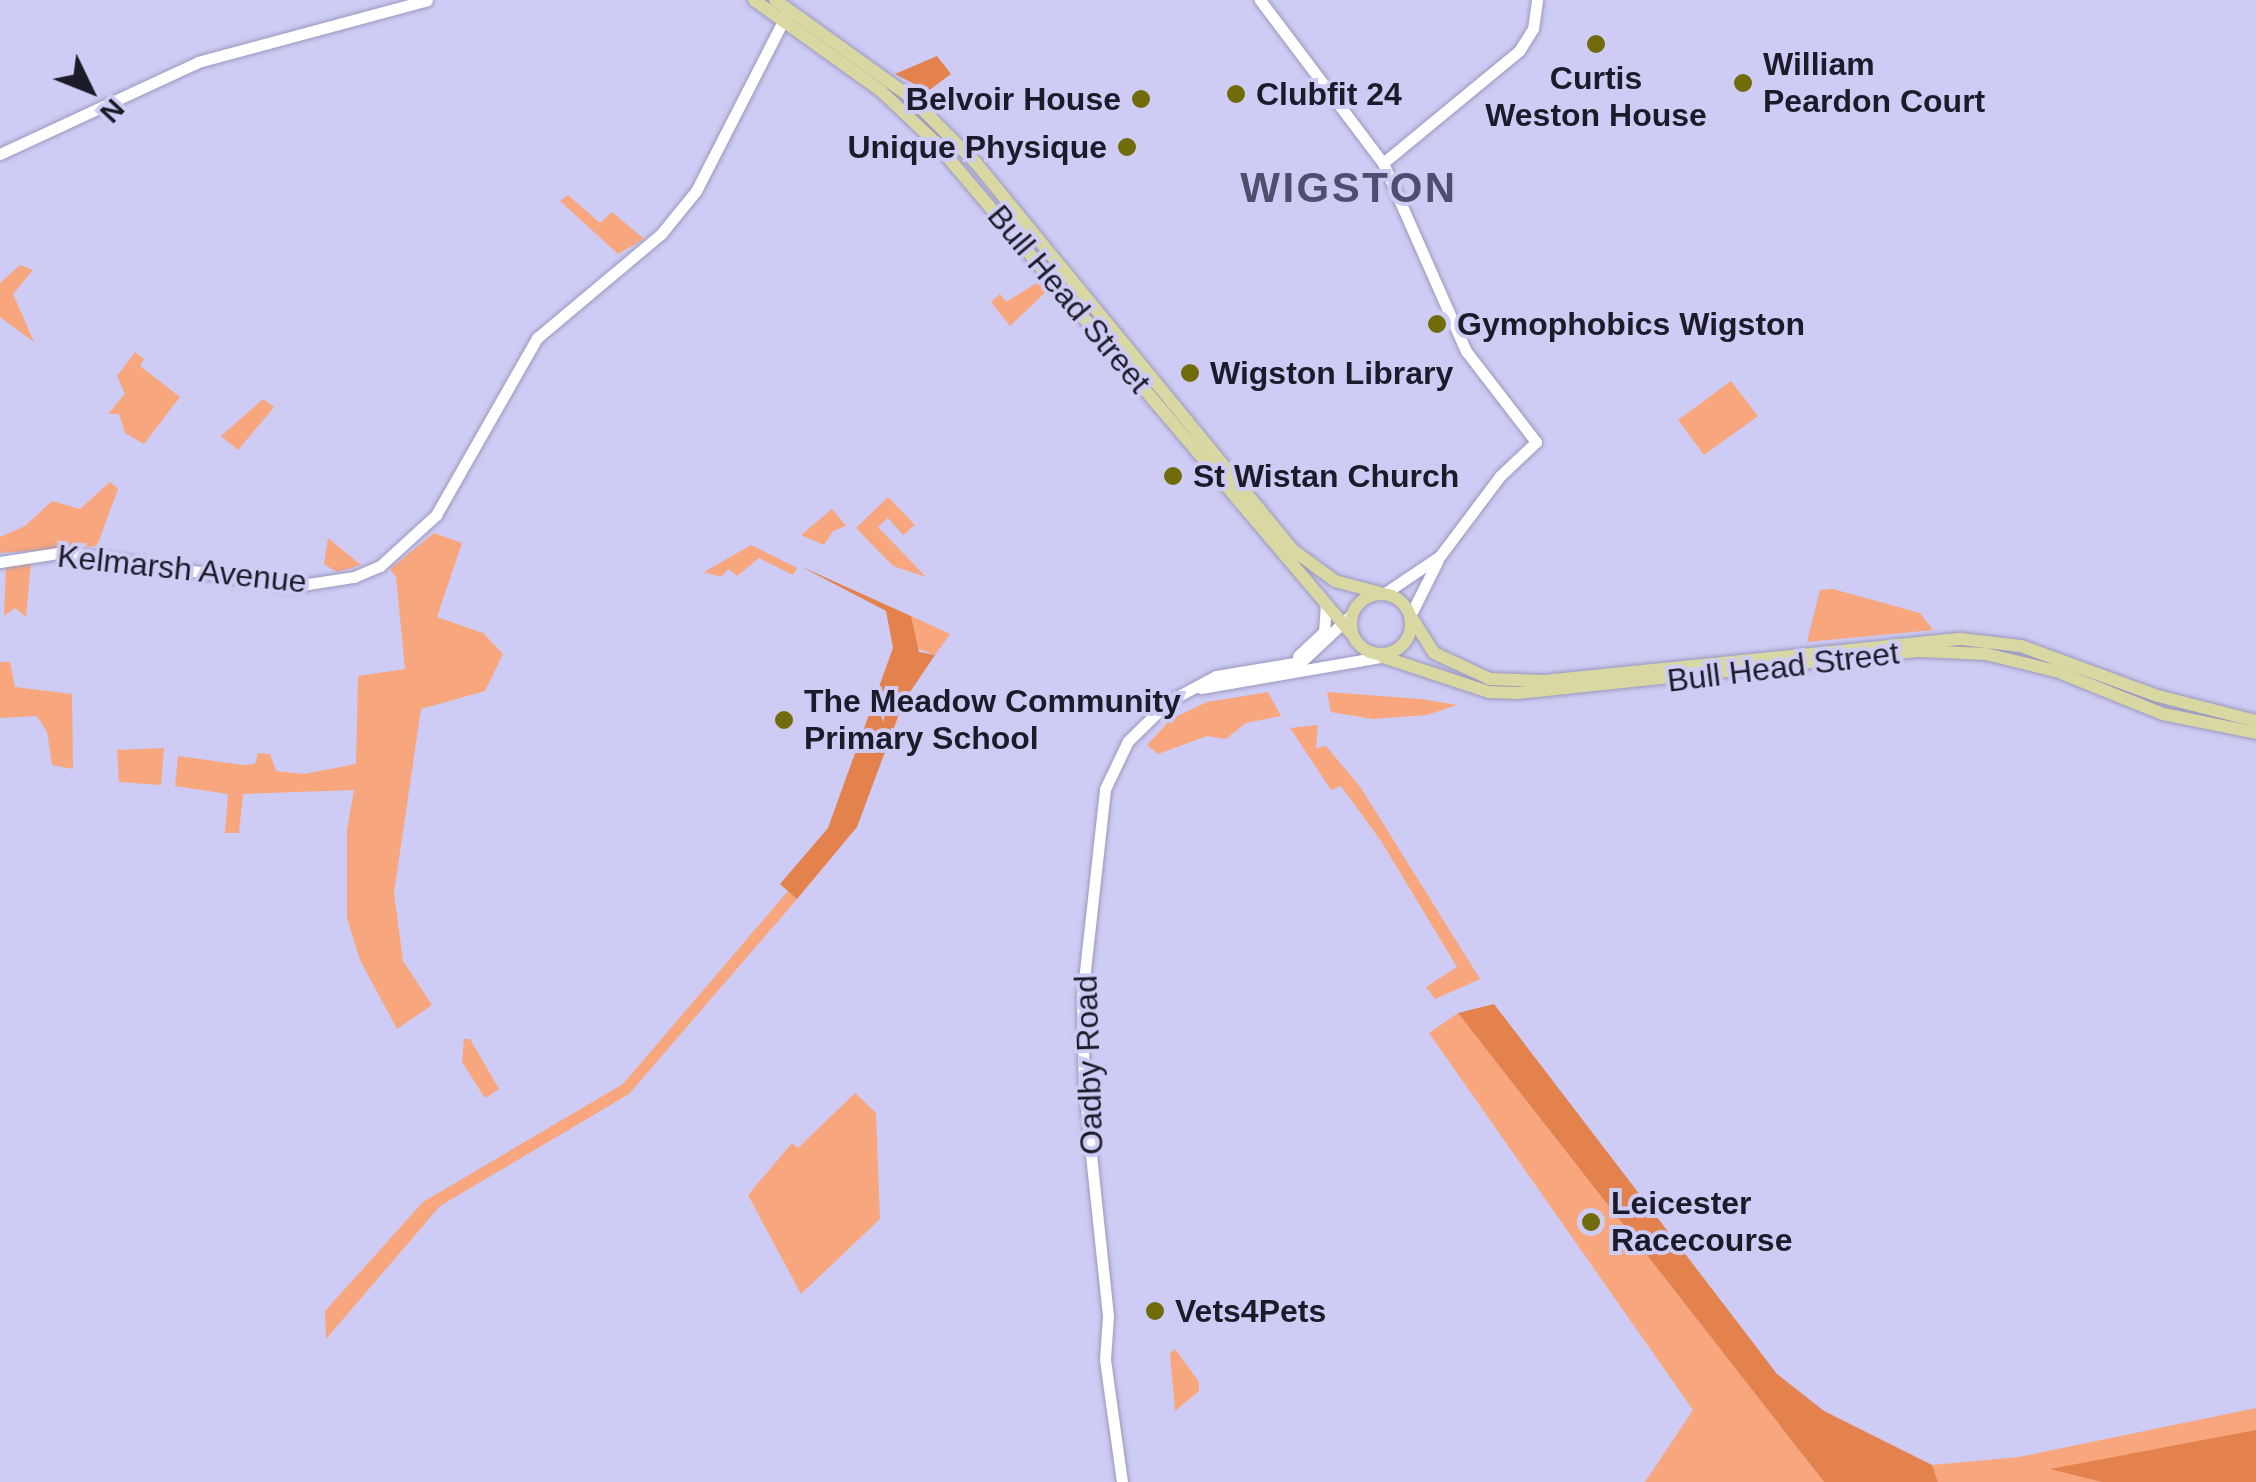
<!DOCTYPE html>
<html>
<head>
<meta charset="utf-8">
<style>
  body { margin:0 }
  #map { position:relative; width:2256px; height:1482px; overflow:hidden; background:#ceccf4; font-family:Arial,sans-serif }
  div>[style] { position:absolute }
  .green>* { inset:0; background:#f8a67d }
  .forest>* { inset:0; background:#e4824e }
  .roads { filter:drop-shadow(0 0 2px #9a98bd) drop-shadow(0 0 2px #9a98bd) }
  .secondary>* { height:11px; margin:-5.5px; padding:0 5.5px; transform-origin:5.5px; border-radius:5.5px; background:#fff }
  .primary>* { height:12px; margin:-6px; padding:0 6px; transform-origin:6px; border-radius:6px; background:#d9d8a2 }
  .primary>.ring { margin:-6px; padding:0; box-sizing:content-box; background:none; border:12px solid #d9d8a2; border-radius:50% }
  .dots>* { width:28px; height:28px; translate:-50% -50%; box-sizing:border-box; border:5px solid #ceccf4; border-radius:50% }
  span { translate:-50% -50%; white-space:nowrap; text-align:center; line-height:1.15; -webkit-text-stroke:8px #ceccf4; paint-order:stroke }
  .poi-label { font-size:32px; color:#1c1b29; font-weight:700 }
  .left { translate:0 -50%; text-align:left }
  .right { translate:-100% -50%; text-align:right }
  .street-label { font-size:32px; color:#1c1b29 }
  .district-label { font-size:42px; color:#504e6f; font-weight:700; letter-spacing:2.5px }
  .north { position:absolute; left:40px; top:40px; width:100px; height:100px; -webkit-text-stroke:8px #ceccf4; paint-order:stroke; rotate:133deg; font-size:28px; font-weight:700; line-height:40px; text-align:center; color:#1c1b29 }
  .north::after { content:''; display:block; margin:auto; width:35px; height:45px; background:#1c1b29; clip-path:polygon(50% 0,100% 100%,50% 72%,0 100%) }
</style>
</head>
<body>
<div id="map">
  <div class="green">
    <div style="clip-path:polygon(568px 195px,600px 223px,612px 212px,644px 239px,618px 254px,560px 201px)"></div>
    <div style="clip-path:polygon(20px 265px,33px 270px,13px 294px,34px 342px,0 317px,0 283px)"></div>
    <div style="clip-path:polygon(1043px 279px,1049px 289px,1010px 326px,991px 302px,1000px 294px,1006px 302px)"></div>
    <div style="clip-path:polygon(135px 352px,144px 359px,140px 366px,180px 397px,144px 444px,125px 433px,119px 414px,108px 414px,125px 394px,117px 376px)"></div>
    <div style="clip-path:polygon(1731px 381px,1758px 416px,1704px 455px,1678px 420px)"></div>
    <div style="clip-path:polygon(263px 399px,274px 407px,238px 450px,221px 436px)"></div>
    <div style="clip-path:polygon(110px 482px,118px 489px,97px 546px,0 553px,0 537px,25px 526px,52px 501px,80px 509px)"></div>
    <div style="clip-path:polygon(888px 497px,915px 525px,903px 535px,888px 518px,878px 527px,926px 577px,893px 566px,856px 528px)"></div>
    <div style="clip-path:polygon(832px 509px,846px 526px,833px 531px,824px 545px,801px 535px)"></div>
    <div style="clip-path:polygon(434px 533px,462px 543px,437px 617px,483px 633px,503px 654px,485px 691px,421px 709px,394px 893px,403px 961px,432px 1005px,397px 1029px,360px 960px,347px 918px,347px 830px,354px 790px,243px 794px,239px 833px,225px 833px,228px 794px,175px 786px,178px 756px,243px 765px,255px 764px,258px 753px,270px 754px,276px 771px,304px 774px,356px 764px,358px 676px,405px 669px,396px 577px,390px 569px)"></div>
    <div style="clip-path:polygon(328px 538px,361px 565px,337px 572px,324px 564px)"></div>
    <div style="clip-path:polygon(751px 545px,797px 568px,793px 575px,759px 558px,737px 576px,729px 569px,721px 577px,704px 572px)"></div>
    <div style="clip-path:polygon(31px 562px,26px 617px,15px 608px,4px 616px,6px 568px)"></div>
    <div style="clip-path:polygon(1833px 589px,1920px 613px,1933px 630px,1807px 642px,1820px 590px)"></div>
    <div style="clip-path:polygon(911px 616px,950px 634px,935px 655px,911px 646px)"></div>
    <div style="clip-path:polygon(0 662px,10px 662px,15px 687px,72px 694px,73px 769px,52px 765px,47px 732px,37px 716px,0 718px)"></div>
    <div style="clip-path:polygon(1268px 692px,1281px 716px,1246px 723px,1226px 739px,1207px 736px,1158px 754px,1147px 745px,1171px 719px,1207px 702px)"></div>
    <div style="clip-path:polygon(1327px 692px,1421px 699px,1457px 705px,1427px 715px,1372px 719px,1331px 712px)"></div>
    <div style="clip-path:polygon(1318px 725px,1316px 748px,1326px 746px,1361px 788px,1480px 979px,1435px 999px,1426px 987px,1457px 967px,1381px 841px,1341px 786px,1331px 790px,1290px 728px)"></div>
    <div style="clip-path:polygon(164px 748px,161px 785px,119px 782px,117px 750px)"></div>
    <div style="clip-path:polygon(788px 891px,797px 899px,629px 1094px,440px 1206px,326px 1339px,325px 1311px,423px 1202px,623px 1084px)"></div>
    <div style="clip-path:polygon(1458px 1013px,1824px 1482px,1645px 1482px,1693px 1410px,1429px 1033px)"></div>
    <div style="clip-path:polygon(464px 1039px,470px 1039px,499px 1089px,485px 1098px,462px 1062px)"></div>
    <div style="clip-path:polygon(855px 1093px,876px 1113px,880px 1219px,801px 1294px,748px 1195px,792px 1143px,798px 1148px)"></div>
    <div style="clip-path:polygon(1175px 1349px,1199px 1382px,1199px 1391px,1175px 1411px,1170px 1353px)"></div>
    <div style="clip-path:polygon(2256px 1408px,2256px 1482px,1938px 1482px,1932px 1465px,2019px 1457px)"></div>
  </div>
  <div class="forest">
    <div style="clip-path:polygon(937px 56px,951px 74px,928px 91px,895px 74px)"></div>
    <div style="clip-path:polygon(800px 566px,911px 616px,919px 652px,935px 655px,904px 701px,857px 827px,797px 899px,780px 884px,828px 828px,893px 648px,886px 611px)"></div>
    <div style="clip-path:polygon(1494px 1004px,1777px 1374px,1824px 1411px,1932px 1465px,1938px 1482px,1824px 1482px,1458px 1013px)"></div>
    <div style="clip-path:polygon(2256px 1430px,2256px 1482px,2102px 1482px,2050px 1469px)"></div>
  </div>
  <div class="roads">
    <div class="secondary">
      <div style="left:1260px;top:0;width:204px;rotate:53deg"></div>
      <div style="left:1383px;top:163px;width:206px;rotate:66.2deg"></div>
      <div style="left:1466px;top:351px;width:115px;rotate:52.4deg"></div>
      <div style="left:1536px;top:442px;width:50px;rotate:136.6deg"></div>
      <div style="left:1500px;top:476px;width:100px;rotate:126.9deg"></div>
      <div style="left:1440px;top:556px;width:66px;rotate:146.1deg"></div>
      <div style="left:0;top:154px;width:218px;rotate:-24.9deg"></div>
      <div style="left:198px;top:62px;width:237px;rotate:-15.1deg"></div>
      <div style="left:1383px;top:163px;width:176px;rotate:-39.5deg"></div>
      <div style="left:1519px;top:51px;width:26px;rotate:-58deg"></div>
      <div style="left:1533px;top:29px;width:29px;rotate:-82deg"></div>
      <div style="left:0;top:562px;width:65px;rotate:-8.9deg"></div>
      <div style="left:64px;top:552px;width:233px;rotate:8.4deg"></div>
      <div style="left:295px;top:586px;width:60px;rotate:-8.7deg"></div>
      <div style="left:354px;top:577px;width:28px;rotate:-23deg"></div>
      <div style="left:380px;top:566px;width:76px;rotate:-42.3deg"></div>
      <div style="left:436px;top:515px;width:204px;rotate:-60.3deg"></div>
      <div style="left:537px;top:338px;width:162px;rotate:-40deg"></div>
      <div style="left:661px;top:234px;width:55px;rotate:-50.9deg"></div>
      <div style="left:696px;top:191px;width:200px;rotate:-62.9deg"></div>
      <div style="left:1411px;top:614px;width:60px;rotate:-63.4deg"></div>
      <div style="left:1298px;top:656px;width:35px;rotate:-43deg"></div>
      <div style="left:1324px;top:632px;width:28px;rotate:-86deg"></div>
      <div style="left:1201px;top:688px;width:182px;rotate:-9.8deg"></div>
      <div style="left:1122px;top:1482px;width:124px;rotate:-97.9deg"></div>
      <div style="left:1105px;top:1359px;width:43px;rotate:-86deg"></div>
      <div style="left:1108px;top:1316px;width:228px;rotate:-96deg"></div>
      <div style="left:1084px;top:1089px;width:91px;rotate:-91.3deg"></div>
      <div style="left:1082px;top:998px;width:210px;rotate:-83.7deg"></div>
      <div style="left:1105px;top:789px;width:53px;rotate:-64.4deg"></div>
      <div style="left:1128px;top:741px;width:57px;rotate:-44.3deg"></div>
      <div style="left:1169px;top:701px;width:53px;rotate:-28deg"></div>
      <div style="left:1216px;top:676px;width:86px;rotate:-9.4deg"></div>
      <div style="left:1301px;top:662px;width:69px;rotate:-43.2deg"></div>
    </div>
    <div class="primary">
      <div style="left:754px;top:0;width:156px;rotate:35.6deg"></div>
      <div style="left:881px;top:91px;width:73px;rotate:43.3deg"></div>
      <div style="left:934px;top:141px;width:644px;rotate:49.73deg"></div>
      <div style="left:775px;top:0;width:165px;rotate:35.6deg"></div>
      <div style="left:909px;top:96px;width:95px;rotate:45deg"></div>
      <div style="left:976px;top:163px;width:500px;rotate:50.68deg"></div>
      <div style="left:1293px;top:550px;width:52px;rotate:36.4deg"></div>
      <div style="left:1335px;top:581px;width:47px;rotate:14.9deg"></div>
      <div class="ring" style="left:1351px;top:594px;width:48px;height:48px"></div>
      <div style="left:1412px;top:618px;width:41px;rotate:57.8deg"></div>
      <div style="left:1434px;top:653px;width:62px;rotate:24.9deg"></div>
      <div style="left:1490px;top:679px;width:54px;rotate:2.1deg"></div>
      <div style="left:1544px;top:681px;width:419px;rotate:-5.8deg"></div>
      <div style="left:1961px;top:639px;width:60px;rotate:6.7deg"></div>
      <div style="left:2021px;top:646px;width:146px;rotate:20.1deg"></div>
      <div style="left:2158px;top:696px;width:101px;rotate:14.3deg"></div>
      <div style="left:1383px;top:657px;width:112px;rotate:18.3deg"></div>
      <div style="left:1489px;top:692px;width:29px;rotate:2deg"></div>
      <div style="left:1518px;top:693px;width:404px;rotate:-6deg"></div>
      <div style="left:1920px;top:651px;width:66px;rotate:2.6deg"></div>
      <div style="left:1986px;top:654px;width:72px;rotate:13.7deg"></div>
      <div style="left:2056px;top:671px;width:115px;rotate:21.9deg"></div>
      <div style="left:2163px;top:714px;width:95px;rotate:11.5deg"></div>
    </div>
  </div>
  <div class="dots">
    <div style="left:1596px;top:44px;background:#706c0a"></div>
    <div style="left:1743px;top:83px;background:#706c0a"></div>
    <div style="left:1236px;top:94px;background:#706c0a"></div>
    <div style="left:1141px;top:99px;background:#706c0a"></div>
    <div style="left:1127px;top:147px;background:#706c0a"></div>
    <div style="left:1437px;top:324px;background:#706c0a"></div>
    <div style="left:1190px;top:373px;background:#706c0a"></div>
    <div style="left:1173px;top:476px;background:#706c0a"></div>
    <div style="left:784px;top:720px;background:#706c0a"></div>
    <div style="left:1591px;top:1222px;background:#706c0a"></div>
    <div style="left:1155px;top:1311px;background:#706c0a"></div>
  </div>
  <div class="poi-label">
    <span class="left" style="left:1763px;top:83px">William<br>Peardon Court</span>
    <span style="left:1596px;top:97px">Curtis<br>Weston House</span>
    <span class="left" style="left:1256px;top:94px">Clubfit 24</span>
    <span class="right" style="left:1121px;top:99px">Belvoir House</span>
    <span class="right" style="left:1107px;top:147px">Unique Physique</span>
    <span class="left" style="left:1457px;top:324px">Gymophobics Wigston</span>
    <span class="left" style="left:1210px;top:373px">Wigston Library</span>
    <span class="left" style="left:1193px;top:476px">St Wistan Church</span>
    <span class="left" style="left:804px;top:720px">The Meadow Community<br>Primary School</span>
    <span class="left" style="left:1611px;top:1222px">Leicester<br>Racecourse</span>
    <span class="left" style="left:1175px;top:1311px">Vets4Pets</span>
  </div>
  <div class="street-label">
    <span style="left:1069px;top:299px;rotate:50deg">Bull Head Street</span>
    <span style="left:182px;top:569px;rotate:6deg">Kelmarsh Avenue</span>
    <span style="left:1783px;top:667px;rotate:-7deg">Bull Head Street</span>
    <span style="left:1089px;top:1065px;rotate:-92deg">Oadby Road</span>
  </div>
  <div class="district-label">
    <span style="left:1349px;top:188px">WIGSTON</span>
  </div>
  <div class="north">N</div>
</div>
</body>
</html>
